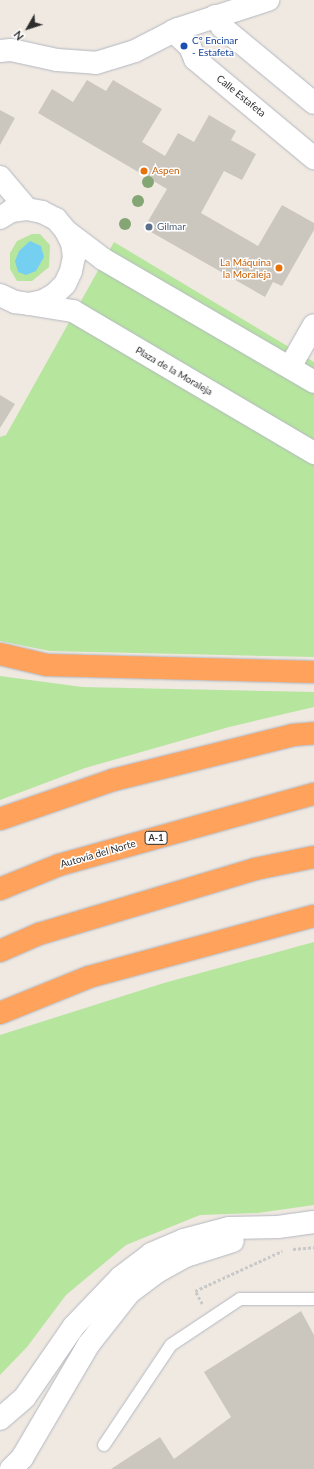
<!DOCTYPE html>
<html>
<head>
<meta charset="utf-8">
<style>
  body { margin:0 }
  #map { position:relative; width:314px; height:1469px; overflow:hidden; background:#efe9e1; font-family:Lato,sans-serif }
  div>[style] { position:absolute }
  .green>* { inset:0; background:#b6e59e }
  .water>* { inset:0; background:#75cff0 }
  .building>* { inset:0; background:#cbc7bf }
  .path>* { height:2.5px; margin-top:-1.25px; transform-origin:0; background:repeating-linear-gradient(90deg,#c9c9c9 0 3px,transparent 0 5px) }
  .roads { filter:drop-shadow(0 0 1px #b4b7c1) drop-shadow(0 0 1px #b4b7c1) }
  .service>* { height:12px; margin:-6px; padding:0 6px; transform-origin:6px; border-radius:6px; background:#fff }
  .minor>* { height:22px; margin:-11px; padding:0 11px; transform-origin:11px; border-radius:11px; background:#fff }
  .motorway>* { height:22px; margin:-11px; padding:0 11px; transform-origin:11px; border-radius:11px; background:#ffa35c }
  .trees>* { width:12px; height:12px; margin:-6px; border-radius:50%; background:#84a574 }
  .dots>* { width:11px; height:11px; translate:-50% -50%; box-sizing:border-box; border:2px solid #fff; border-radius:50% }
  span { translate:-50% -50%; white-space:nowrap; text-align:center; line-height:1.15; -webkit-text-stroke:3px #fff; paint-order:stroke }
  .shield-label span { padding:1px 3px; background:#fff; border:1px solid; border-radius:3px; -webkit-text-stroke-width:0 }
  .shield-label { font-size:9px; color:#2e2e2e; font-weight:700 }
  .transit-label { font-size:10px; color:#164399 }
  .left { translate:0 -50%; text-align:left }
  .street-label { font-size:10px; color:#2e2e2e }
  .food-label { font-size:10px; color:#c56008 }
  .right { translate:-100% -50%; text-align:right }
  .service-label { font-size:10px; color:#4e5e75 }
  .north { position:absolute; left:8px; top:8px; width:40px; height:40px; -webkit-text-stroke:3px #fff; paint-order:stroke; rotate:231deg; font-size:11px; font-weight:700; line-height:16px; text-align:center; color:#2e2e2e }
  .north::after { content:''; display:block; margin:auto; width:14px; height:18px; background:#2e2e2e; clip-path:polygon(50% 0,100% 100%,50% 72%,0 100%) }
</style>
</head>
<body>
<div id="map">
  <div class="green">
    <div style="clip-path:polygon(32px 234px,40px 234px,50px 245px,49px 267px,32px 281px,17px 281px,10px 269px,10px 253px,17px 241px)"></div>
    <div style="clip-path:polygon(114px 242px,314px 362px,314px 657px,50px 651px,0 641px,0 437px,6px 435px)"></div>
    <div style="clip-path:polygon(0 676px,82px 687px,314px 692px,314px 707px,229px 727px,85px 768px,0 800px)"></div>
    <div style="clip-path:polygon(314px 942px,314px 1205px,258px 1213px,200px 1215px,126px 1245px,66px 1295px,27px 1347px,0 1375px,0 1035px,164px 983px)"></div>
  </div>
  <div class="water">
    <div style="clip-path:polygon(30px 241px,41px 246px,44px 257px,36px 271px,26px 275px,18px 272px,15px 261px,19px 251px)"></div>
  </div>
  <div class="building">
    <div style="clip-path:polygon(87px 80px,106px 91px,113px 80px,162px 109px,142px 142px,165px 156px,178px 133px,194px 142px,209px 115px,236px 131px,231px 140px,256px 154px,242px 180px,224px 171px,201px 213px,258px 246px,282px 205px,314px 223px,314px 230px,282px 286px,273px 282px,265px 297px,144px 228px,167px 189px,38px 113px,52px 89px,73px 102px)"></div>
    <div style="clip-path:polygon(0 110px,15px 118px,0 145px)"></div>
    <div style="clip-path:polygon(0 395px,15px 404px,0 428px)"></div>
    <div style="clip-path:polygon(301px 1311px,314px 1335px,314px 1469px,111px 1469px,160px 1437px,174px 1459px,231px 1417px,204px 1372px)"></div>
  </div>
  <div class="path">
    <div style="left:293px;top:1249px;width:21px;rotate:-5deg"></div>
    <div style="left:202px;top:1304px;width:15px;rotate:-118deg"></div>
    <div style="left:195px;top:1291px;width:96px;rotate:-24.7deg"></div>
  </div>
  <div class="roads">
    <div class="service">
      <div style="left:104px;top:1445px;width:120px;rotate:-56.2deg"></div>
      <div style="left:171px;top:1345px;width:83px;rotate:-33.7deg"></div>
      <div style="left:240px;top:1299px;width:74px"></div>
    </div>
    <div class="minor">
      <div style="left:215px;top:16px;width:13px;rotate:58deg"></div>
      <div style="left:222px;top:27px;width:119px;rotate:39.6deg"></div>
      <div style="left:173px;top:31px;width:23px;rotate:43deg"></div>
      <div style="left:190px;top:47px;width:13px;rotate:67deg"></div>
      <div style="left:195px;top:59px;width:155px;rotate:39.8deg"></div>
      <div style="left:0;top:51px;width:11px;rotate:-5deg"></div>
      <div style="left:11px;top:50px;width:47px;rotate:12.3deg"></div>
      <div style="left:57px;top:60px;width:39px;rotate:4deg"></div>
      <div style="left:96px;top:63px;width:41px;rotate:-17.1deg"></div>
      <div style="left:135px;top:51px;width:48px;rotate:-27.1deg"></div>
      <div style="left:178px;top:29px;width:95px;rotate:-17.9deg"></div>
      <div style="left:0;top:177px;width:42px;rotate:49.8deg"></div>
      <div style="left:0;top:218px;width:13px;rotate:-32deg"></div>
      <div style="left:11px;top:211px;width:16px;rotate:-7deg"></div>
      <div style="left:27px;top:209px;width:15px;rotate:11deg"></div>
      <div style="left:42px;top:212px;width:16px;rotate:27deg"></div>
      <div style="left:56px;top:219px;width:16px;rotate:50deg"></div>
      <div style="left:66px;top:231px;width:46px;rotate:37.1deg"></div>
      <div style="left:103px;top:259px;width:244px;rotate:30.2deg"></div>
      <div style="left:0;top:295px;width:17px;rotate:25deg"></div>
      <div style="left:15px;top:302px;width:14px;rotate:8deg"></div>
      <div style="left:29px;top:304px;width:14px;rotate:-12deg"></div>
      <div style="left:43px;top:301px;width:14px;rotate:-30deg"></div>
      <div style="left:55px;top:294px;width:14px;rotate:-45deg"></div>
      <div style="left:65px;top:284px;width:14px;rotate:-65deg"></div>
      <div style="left:71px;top:271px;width:14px;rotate:-78deg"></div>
      <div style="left:74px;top:257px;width:14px;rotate:-98deg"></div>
      <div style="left:72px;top:243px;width:13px;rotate:-117deg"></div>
      <div style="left:29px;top:304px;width:45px;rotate:9deg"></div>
      <div style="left:73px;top:311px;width:280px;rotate:30.5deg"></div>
      <div style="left:290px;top:367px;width:48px;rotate:-60.3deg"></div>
      <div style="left:0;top:1419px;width:33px;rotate:-41deg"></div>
      <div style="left:25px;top:1397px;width:86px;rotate:-55.4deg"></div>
      <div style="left:74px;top:1326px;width:68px;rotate:-46.2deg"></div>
      <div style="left:121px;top:1277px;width:38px;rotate:-37deg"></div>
      <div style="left:151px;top:1254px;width:36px;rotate:-23deg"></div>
      <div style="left:184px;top:1240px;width:47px;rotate:-14.9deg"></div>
      <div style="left:229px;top:1228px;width:49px;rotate:-1.2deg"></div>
      <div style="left:278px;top:1227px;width:36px;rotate:-8deg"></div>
      <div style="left:11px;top:1469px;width:16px;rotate:-45deg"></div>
      <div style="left:22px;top:1458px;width:132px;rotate:-59.6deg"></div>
      <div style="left:89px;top:1344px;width:65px;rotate:-51.9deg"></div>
      <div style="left:129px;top:1293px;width:35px;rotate:-37deg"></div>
      <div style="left:157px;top:1272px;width:33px;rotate:-29deg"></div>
      <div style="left:186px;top:1256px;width:49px;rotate:-17.7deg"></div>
    </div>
    <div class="motorway">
      <div style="left:0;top:654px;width:48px;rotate:13.2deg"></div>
      <div style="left:47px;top:665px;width:267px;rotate:1.5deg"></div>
      <div style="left:0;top:819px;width:120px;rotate:-19deg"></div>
      <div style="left:113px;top:780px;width:186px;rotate:-14deg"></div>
      <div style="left:293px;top:735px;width:21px;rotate:-5deg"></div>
      <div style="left:0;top:889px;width:64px;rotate:-22.1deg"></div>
      <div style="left:59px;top:865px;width:265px;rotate:-15.6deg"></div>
      <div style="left:0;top:951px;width:43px;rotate:-23.6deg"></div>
      <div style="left:39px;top:934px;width:226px;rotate:-16.7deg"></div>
      <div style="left:255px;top:869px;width:60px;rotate:-11.5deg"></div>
      <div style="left:0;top:1013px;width:96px;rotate:-22deg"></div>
      <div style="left:89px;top:977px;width:233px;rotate:-15.2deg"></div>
    </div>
  </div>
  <div class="trees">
    <div style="left:148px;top:182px"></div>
    <div style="left:138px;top:201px"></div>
    <div style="left:125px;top:224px"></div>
  </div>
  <div class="dots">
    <div style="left:184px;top:46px;background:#1a4fb4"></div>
    <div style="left:144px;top:171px;background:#e8710a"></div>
    <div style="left:149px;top:227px;background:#5c6f8a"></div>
    <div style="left:279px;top:268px;background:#e8710a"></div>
  </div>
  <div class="shield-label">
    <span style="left:156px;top:838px">A-1</span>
  </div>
  <div class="transit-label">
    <span class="left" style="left:192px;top:46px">Cº Encinar<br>- Estafeta</span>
  </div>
  <div class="street-label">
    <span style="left:241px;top:96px;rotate:39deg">Calle Estafeta</span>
    <span style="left:174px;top:371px;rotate:30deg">Plaza de la Moraleja</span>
    <span style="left:98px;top:854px;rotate:-16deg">Autovía del Norte</span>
  </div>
  <div class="food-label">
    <span class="left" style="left:152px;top:171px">Aspen</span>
    <span class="right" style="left:271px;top:268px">La Máquina<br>la Moraleja</span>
  </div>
  <div class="service-label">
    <span class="left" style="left:157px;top:227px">Gilmar</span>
  </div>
  <div class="north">N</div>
</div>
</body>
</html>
